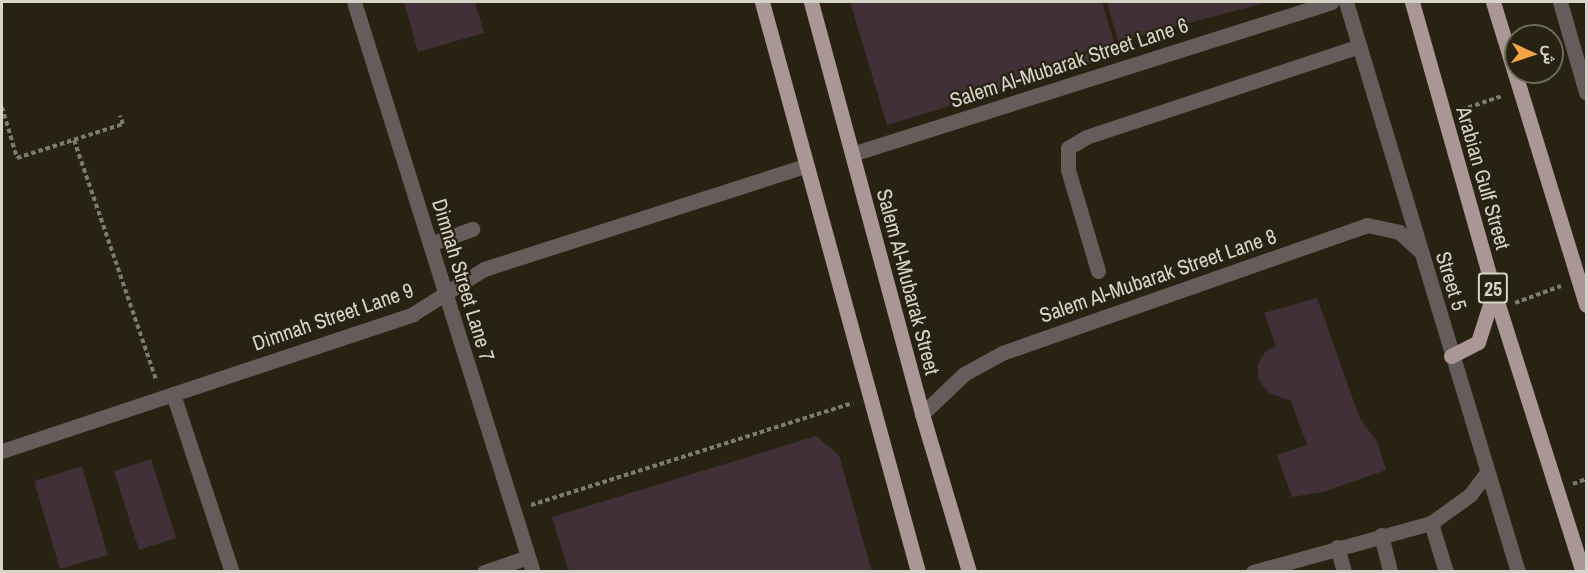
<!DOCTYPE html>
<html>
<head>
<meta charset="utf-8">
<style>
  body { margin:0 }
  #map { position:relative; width:1588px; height:573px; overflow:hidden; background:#272211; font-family:"Archivo Narrow",Vazirmatn,sans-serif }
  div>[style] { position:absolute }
  .building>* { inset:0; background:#423038 }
  .path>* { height:4px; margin-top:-2px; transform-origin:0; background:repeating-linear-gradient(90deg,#7e7b6d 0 4.5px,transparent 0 7.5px) }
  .minor>* { height:15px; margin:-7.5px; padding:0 7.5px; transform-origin:7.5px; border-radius:7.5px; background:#665c5b }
  .major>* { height:15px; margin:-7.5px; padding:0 7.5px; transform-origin:7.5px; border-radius:7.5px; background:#aa9695 }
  span { translate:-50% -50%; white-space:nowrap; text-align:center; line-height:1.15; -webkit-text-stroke:4.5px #272211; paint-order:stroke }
  .shield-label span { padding:2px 4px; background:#272211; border:2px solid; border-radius:4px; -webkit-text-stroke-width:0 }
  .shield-label { font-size:20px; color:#d6d4c9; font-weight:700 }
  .street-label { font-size:21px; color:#d6d4c9 }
  .frame { position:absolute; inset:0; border:3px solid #d6d4c9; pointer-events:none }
  .north { position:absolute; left:1504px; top:24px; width:60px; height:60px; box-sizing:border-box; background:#272211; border:2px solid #6d695b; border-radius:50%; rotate:93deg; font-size:16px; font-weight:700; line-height:24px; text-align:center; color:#d6d4c9 }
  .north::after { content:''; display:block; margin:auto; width:21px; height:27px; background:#f3a443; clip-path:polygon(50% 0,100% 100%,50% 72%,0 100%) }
</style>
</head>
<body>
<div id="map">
  <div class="building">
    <div style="clip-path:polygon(404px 2px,475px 2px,484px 33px,418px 52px)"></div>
    <div style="clip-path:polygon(850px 2px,1102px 2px,1118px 55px,887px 125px)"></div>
    <div style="clip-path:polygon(1107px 2px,1264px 2px,1264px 3px,1118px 42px)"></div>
    <div style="clip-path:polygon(1317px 298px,1360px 419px,1378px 443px,1386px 470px,1323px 492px,1292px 497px,1277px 455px,1307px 445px,1291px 401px,1269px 393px,1258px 379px,1258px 364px,1265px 352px,1276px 346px,1264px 313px)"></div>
    <div style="clip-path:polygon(816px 436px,839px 455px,872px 572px,569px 572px,552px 517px)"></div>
    <div style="clip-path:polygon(151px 459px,176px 538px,139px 550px,114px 471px)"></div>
    <div style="clip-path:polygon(82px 466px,108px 555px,60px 569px,34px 481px)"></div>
  </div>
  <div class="path">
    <div style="left:2px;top:107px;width:53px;rotate:73.6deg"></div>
    <div style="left:17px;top:158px;width:111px;rotate:-17.8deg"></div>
    <div style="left:123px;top:124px;width:9px;rotate:-111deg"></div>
    <div style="left:1461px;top:110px;width:43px;rotate:-18.9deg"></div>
    <div style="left:74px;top:140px;width:254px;rotate:71.1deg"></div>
    <div style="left:1515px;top:303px;width:49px;rotate:-20.3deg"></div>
    <div style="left:1573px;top:484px;width:14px;rotate:-21deg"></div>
    <div style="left:531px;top:505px;width:338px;rotate:-17.6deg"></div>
  </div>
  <div class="minor">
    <div style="left:354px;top:2px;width:597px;rotate:72.57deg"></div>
    <div style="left:1346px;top:2px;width:595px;rotate:73.21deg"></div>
    <div style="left:1560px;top:2px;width:94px;rotate:73.9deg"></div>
    <div style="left:852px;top:154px;width:503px;rotate:-17.57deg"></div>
    <div style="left:430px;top:244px;width:45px;rotate:-19.7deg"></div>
    <div style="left:1098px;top:271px;width:105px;rotate:-106.5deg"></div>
    <div style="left:1068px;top:170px;width:22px;rotate:-90deg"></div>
    <div style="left:1068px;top:148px;width:21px;rotate:-31deg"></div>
    <div style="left:1086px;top:137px;width:288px;rotate:-18.4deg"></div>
    <div style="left:173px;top:394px;width:188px;rotate:71.7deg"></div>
    <div style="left:922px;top:414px;width:58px;rotate:-43.6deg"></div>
    <div style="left:964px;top:374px;width:43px;rotate:-28.9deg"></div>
    <div style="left:1002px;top:353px;width:387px;rotate:-19.3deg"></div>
    <div style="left:1367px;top:225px;width:33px;rotate:12deg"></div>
    <div style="left:1399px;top:232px;width:27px;rotate:42deg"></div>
    <div style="left:2px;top:451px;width:433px;rotate:-18.4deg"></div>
    <div style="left:413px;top:314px;width:84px;rotate:-32.4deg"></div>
    <div style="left:484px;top:269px;width:339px;rotate:-17.8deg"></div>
    <div style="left:1431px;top:523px;width:51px;rotate:73deg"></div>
    <div style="left:1381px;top:535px;width:38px;rotate:76deg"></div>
    <div style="left:1337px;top:547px;width:26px;rotate:74deg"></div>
    <div style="left:484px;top:572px;width:46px;rotate:-18.8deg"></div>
    <div style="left:1253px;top:572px;width:185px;rotate:-15.4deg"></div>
    <div style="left:1431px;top:523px;width:48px;rotate:-35.7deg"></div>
    <div style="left:1470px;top:495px;width:26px;rotate:-53deg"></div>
  </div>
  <div class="major">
    <div style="left:762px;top:2px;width:591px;rotate:74.69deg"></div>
    <div style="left:811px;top:2px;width:427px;rotate:74.9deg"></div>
    <div style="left:922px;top:414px;width:165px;rotate:73.4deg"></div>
    <div style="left:1412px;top:2px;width:301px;rotate:74.2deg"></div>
    <div style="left:1494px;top:292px;width:294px;rotate:72.4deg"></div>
    <div style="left:1493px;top:2px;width:317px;rotate:72.9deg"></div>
    <div style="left:1451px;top:356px;width:30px;rotate:-27deg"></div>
    <div style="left:1478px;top:342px;width:52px;rotate:-72.3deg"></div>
  </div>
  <div class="shield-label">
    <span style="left:1493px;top:288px">25</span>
  </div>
  <div class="street-label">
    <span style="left:1069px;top:63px;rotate:-18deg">Salem Al-Mubarak Street Lane 6</span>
    <span style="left:1483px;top:178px;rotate:74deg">Arabian Gulf Street</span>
    <span style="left:1158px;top:276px;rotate:-19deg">Salem Al-Mubarak Street Lane 8</span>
    <span style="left:463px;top:280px;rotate:73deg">Dimnah Street Lane 7</span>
    <span style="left:1451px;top:281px;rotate:73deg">Street 5</span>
    <span style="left:908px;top:282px;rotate:75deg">Salem Al-Mubarak Street</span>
    <span style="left:333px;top:317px;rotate:-19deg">Dimnah Street Lane 9</span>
  </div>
  <div class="frame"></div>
  <div class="north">ش</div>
</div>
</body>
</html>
